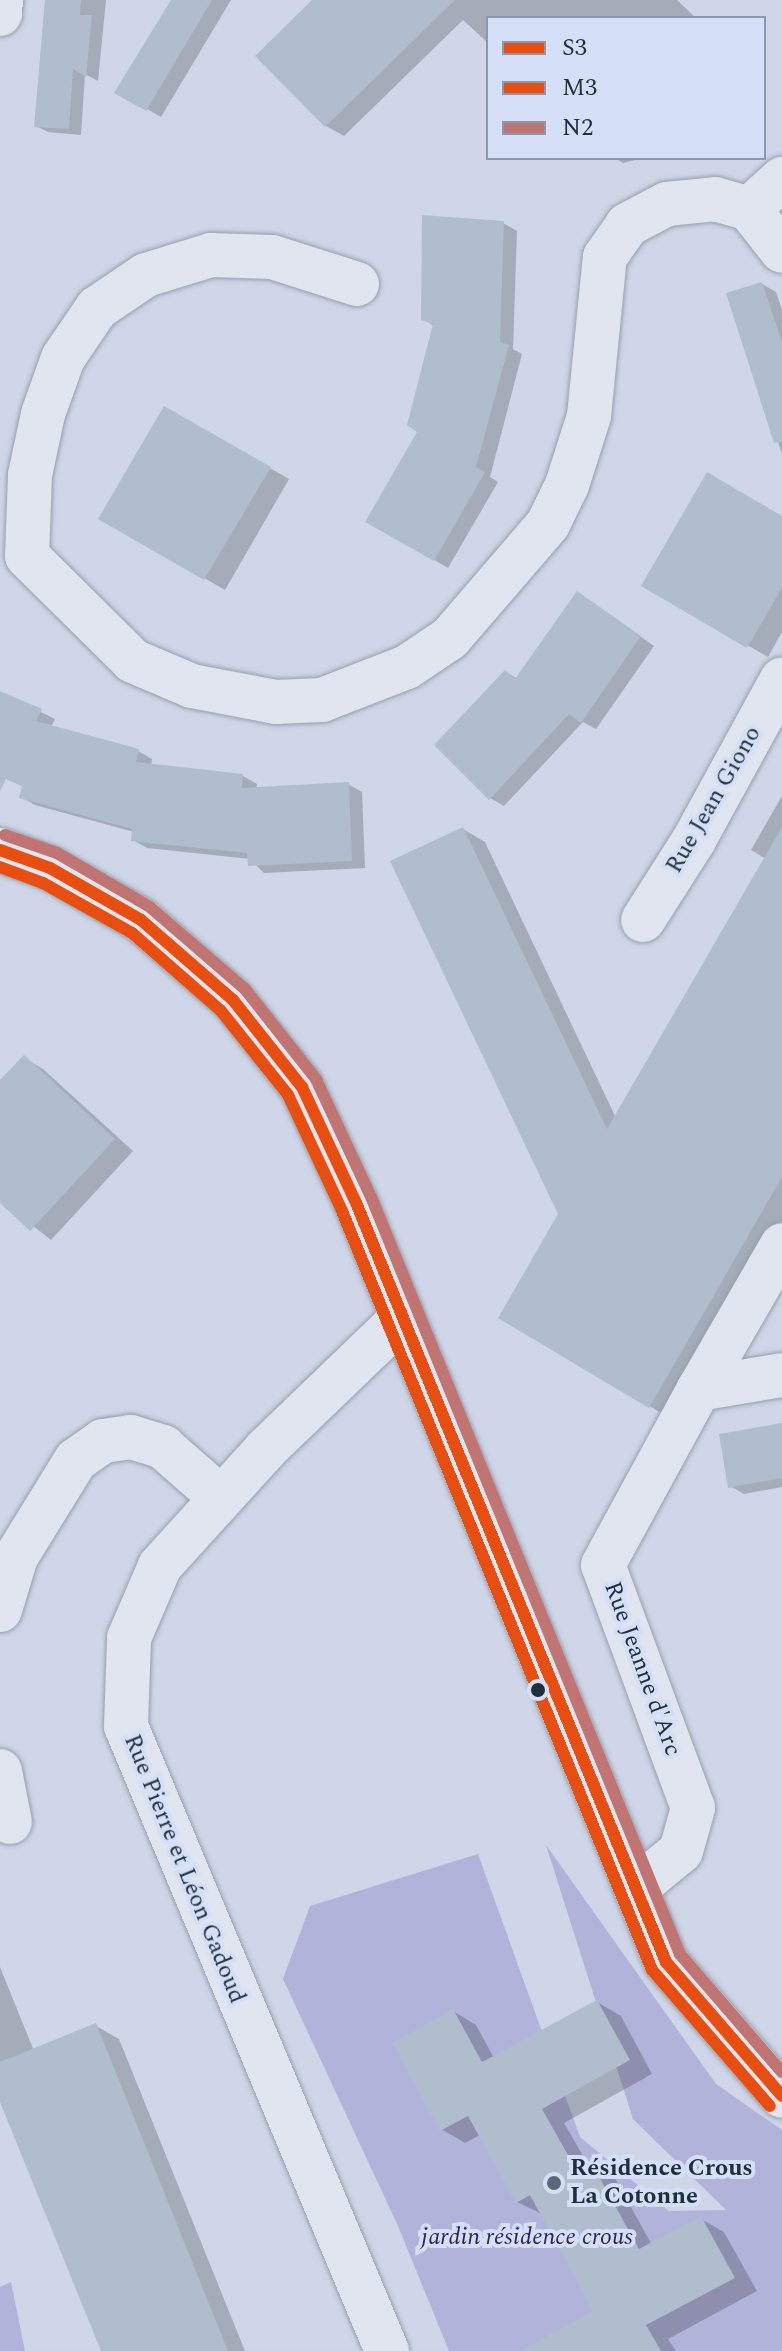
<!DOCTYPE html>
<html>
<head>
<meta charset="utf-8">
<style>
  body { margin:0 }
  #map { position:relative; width:782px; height:2351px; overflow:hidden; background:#ced6e8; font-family:Spectral,serif }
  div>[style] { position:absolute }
  .green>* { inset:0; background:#b2b3db }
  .shadow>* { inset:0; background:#0003 }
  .building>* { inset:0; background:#afbdcc }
  .roads { filter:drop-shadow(0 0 2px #97a0ad) drop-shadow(0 0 2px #97a0ad) }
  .minor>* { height:44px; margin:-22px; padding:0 22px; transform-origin:22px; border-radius:22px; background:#e0e5ef }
  .bus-1>* { height:12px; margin:-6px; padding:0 6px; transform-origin:6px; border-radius:6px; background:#e84e0f }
  .bus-2>* { height:12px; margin:-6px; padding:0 6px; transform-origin:6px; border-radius:6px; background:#e84e0f }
  .bus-3>* { height:12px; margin:-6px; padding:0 6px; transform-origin:6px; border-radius:6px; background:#c07573 }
  .dots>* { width:22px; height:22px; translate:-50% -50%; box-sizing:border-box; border:4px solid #d5e0f8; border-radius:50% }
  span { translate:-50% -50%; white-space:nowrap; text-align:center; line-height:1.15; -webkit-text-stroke:8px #d5e0f8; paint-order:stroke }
  .street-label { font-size:24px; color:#1e2f3d }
  .poi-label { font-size:24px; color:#1e2f3d; font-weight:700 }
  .left { translate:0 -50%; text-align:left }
  .park-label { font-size:24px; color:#2f235b; font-style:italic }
  .legend { position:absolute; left:486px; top:16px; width:280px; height:144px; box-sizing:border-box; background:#d5e0f8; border:2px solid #8c99ad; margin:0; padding:10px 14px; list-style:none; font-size:24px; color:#1e2f3d }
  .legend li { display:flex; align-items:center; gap:16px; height:40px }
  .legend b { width:40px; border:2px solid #8c99ad }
</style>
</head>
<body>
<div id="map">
  <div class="green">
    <div style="clip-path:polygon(546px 1845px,716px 2084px,782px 2130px,782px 2351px,449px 2351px,398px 2226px,283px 1979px,310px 1906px,478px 1854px,580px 2137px,669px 2211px,726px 2210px,633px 2119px)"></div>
    <div style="clip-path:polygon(11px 2282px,25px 2351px,0 2351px,0 2287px)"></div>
  </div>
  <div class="shadow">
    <div style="clip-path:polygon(46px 0,106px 0,98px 81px,85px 74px,81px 135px,48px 132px,36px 126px)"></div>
    <div style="clip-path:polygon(173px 0,231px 0,161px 117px,117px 92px)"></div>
    <div style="clip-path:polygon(315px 0,677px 0,696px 18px,488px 18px,488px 43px,463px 20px,344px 136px,326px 126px)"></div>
    <div style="clip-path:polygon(615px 158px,643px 158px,623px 163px)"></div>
    <div style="clip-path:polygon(503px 223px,517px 231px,513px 349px,522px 354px,490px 477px,498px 482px,448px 568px,368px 521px,420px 431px,434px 326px,423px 319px)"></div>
    <div style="clip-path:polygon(762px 284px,776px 292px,782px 310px,782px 454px,729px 295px)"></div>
    <div style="clip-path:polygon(165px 408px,289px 479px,225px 590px,101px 518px)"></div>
    <div style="clip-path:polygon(782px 518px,782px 632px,768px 657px,644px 585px)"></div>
    <div style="clip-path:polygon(591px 602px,654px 646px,596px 729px,583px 722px,504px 806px,490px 798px,505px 672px,518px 679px)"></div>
    <div style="clip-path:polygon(0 692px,55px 719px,51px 727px,138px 751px,152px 759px,151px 766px,243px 776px,257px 784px,256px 790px,348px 784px,362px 792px,365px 868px,264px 873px,250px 859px,147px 848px,133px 840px,134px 832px,35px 805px,21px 797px,24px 787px,0 776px)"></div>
    <div style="clip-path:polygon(782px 796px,782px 1226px,671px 1419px,501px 1317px,560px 1214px,463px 829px,485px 842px,616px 1118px,766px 859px,751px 850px)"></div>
    <div style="clip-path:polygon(24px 1058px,43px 1069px,133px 1151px,51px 1240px,0 1200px,0 1083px)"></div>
    <div style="clip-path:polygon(782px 1425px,782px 1487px,744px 1494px,730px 1486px)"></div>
    <div style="clip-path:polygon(0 1967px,34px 2051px,96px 2026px,119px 2039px,245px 2351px,103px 2351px,0 2096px)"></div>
    <div style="clip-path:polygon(597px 2002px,621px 2016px,652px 2074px,564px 2123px,589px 2166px,615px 2178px,652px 2245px,701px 2219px,724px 2232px,757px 2291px,668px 2339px,676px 2351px,549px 2351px,595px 2312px,542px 2214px,517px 2202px,480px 2135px,465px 2143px,441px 2129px,453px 2011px,476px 2025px,494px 2058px)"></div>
  </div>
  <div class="building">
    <div style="clip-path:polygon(45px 0,81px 0,80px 15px,92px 15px,86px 77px,73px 69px,69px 129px,34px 127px)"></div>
    <div style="clip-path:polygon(171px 0,212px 0,146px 111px,114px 93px)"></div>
    <div style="clip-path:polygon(312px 0,455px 0,325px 127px,255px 56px)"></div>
    <div style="clip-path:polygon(422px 215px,504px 221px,500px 342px,509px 345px,476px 467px,485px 472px,434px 561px,365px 522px,417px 432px,407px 425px,433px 324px,421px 320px)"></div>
    <div style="clip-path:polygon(762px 282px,782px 342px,782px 442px,774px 443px,726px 293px)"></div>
    <div style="clip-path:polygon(164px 406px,271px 467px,204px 580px,98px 519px)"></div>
    <div style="clip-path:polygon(707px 472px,782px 516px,782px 588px,747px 648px,641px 586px)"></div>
    <div style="clip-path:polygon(577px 591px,641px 636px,581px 723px,569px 714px,489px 800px,434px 745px,505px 670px,515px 679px)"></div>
    <div style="clip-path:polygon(0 691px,42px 709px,36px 721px,139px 749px,136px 762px,243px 774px,242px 788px,349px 782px,352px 861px,248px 866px,247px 853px,131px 841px,132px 829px,19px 798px,22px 786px,6px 779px,0 791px)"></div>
    <div style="clip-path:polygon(463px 827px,607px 1129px,782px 827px,782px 1177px,649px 1408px,498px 1318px,558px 1214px,390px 861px)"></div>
    <div style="clip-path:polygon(24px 1055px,115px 1139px,30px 1231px,0 1203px,0 1080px)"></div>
    <div style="clip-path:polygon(782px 1423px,782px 1478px,728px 1488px,719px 1434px)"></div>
    <div style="clip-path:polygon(597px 2000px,630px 2060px,542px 2109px,577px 2171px,591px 2162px,639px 2249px,701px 2216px,735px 2278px,646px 2325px,661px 2351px,520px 2351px,593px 2311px,530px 2195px,516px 2203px,468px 2116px,440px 2131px,392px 2043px,453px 2009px,482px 2062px)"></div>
    <div style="clip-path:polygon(96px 2023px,228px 2351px,101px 2351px,0 2102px,0 2062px)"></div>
  </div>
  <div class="roads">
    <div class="minor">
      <div style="left:0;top:14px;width:14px;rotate:-86deg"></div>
      <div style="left:749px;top:209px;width:45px;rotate:-42.3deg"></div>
      <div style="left:357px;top:284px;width:89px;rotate:-162.4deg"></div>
      <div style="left:272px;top:257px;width:61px;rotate:-178.1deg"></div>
      <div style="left:211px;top:255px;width:68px;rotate:162.9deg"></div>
      <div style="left:146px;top:275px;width:59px;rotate:146deg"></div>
      <div style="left:97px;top:308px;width:60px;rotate:124.2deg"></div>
      <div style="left:63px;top:358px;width:59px;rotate:109.7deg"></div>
      <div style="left:43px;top:414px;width:62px;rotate:102deg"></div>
      <div style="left:30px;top:475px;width:81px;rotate:92.1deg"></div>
      <div style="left:27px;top:556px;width:149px;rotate:44.7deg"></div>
      <div style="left:133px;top:661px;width:64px;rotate:23deg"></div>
      <div style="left:192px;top:686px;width:86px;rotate:10.8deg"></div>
      <div style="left:276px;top:702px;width:46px;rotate:-2.5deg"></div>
      <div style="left:322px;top:700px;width:91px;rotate:-21.2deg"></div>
      <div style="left:407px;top:667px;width:52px;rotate:-34deg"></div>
      <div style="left:450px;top:638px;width:150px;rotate:-49.3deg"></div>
      <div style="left:548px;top:524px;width:43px;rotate:-64deg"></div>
      <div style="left:567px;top:485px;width:72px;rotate:-72.3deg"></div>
      <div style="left:589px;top:416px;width:160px;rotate:-84.3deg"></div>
      <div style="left:605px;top:257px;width:39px;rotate:-55deg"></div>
      <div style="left:627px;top:225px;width:45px;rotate:-27.7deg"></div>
      <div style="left:667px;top:204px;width:48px;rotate:-5.9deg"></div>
      <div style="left:715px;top:199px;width:35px;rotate:16deg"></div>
      <div style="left:749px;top:209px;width:53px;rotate:51.8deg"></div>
      <div style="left:0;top:850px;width:53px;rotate:19.8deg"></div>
      <div style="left:50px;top:868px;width:105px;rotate:29.7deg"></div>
      <div style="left:141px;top:920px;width:122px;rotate:41deg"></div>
      <div style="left:233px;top:1000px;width:111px;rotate:51.6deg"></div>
      <div style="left:302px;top:1087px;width:130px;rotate:65deg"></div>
      <div style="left:357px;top:1205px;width:818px;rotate:67.8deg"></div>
      <div style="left:666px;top:1962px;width:177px;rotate:49.1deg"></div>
      <div style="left:643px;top:920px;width:95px;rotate:-57.5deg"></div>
      <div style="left:694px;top:840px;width:183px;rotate:-61.3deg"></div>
      <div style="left:699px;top:1389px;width:166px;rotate:-60deg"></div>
      <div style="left:0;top:1610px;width:55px;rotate:-73.2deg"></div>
      <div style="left:16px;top:1557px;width:114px;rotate:-58.3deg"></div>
      <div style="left:76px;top:1460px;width:33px;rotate:-35deg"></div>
      <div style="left:103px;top:1441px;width:28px;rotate:-8deg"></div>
      <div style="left:131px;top:1437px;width:34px;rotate:17deg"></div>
      <div style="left:163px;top:1447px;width:77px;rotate:41.3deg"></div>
      <div style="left:0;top:1771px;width:52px;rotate:78.9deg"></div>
      <div style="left:636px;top:1888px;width:58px;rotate:-39.4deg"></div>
      <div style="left:681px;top:1851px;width:45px;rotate:-74.4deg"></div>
      <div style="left:693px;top:1808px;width:259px;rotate:-110.3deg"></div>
      <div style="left:603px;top:1565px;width:200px;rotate:-61.4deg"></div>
      <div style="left:699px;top:1389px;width:84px;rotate:-9.6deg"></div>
      <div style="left:387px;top:2351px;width:677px;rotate:-112.67deg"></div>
      <div style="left:126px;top:1726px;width:88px;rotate:-88deg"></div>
      <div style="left:129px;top:1638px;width:78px;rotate:-66.7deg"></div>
      <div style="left:160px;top:1566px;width:158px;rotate:-47.8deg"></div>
      <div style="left:266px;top:1449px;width:187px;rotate:-43.9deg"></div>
    </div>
  </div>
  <div class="bus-1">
    <div style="left:0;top:850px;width:53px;rotate:19.8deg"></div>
    <div style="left:50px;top:868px;width:105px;rotate:29.7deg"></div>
    <div style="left:141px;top:920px;width:122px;rotate:41deg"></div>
    <div style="left:233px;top:1000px;width:111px;rotate:51.6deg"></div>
    <div style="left:302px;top:1087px;width:130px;rotate:65deg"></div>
    <div style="left:357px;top:1205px;width:818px;rotate:67.8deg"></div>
    <div style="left:666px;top:1962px;width:177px;rotate:49.1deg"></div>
  </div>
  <div class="bus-2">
    <div style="left:0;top:867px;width:46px;rotate:20.4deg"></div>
    <div style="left:43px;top:883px;width:102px;rotate:29.3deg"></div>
    <div style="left:132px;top:933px;width:118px;rotate:41.2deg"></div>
    <div style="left:221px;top:1011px;width:107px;rotate:51.4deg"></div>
    <div style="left:288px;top:1095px;width:128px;rotate:65deg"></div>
    <div style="left:342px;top:1211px;width:820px;rotate:67.78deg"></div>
    <div style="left:652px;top:1970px;width:180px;rotate:49.1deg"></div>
  </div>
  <div class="bus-3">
    <div style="left:5px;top:835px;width:55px;rotate:19.1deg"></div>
    <div style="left:57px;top:853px;width:108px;rotate:30.1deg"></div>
    <div style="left:150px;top:907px;width:125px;rotate:40.8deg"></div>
    <div style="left:245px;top:989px;width:115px;rotate:51.7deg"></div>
    <div style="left:316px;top:1079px;width:132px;rotate:65deg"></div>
    <div style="left:372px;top:1199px;width:815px;rotate:67.81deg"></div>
    <div style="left:680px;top:1954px;width:156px;rotate:49.2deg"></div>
  </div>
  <div class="dots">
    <div style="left:538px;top:1690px;background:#1e2f3d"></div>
    <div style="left:554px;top:2183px;background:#5c6979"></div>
  </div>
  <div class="street-label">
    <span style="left:714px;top:800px;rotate:-60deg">Rue Jean Giono</span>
    <span style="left:642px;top:1669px;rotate:70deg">Rue Jeanne d'Arc</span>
    <span style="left:184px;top:1869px;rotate:68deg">Rue Pierre et Léon Gadoud</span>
  </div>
  <div class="poi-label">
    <span class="left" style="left:570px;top:2183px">Résidence Crous<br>La Cotonne</span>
  </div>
  <div class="park-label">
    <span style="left:527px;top:2238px">jardin résidence crous</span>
  </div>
  <ul class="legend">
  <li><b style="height:10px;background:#e84e0f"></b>S3</li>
  <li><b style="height:10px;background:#e84e0f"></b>M3</li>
  <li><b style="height:10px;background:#c07573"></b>N2</li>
  </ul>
</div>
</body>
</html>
